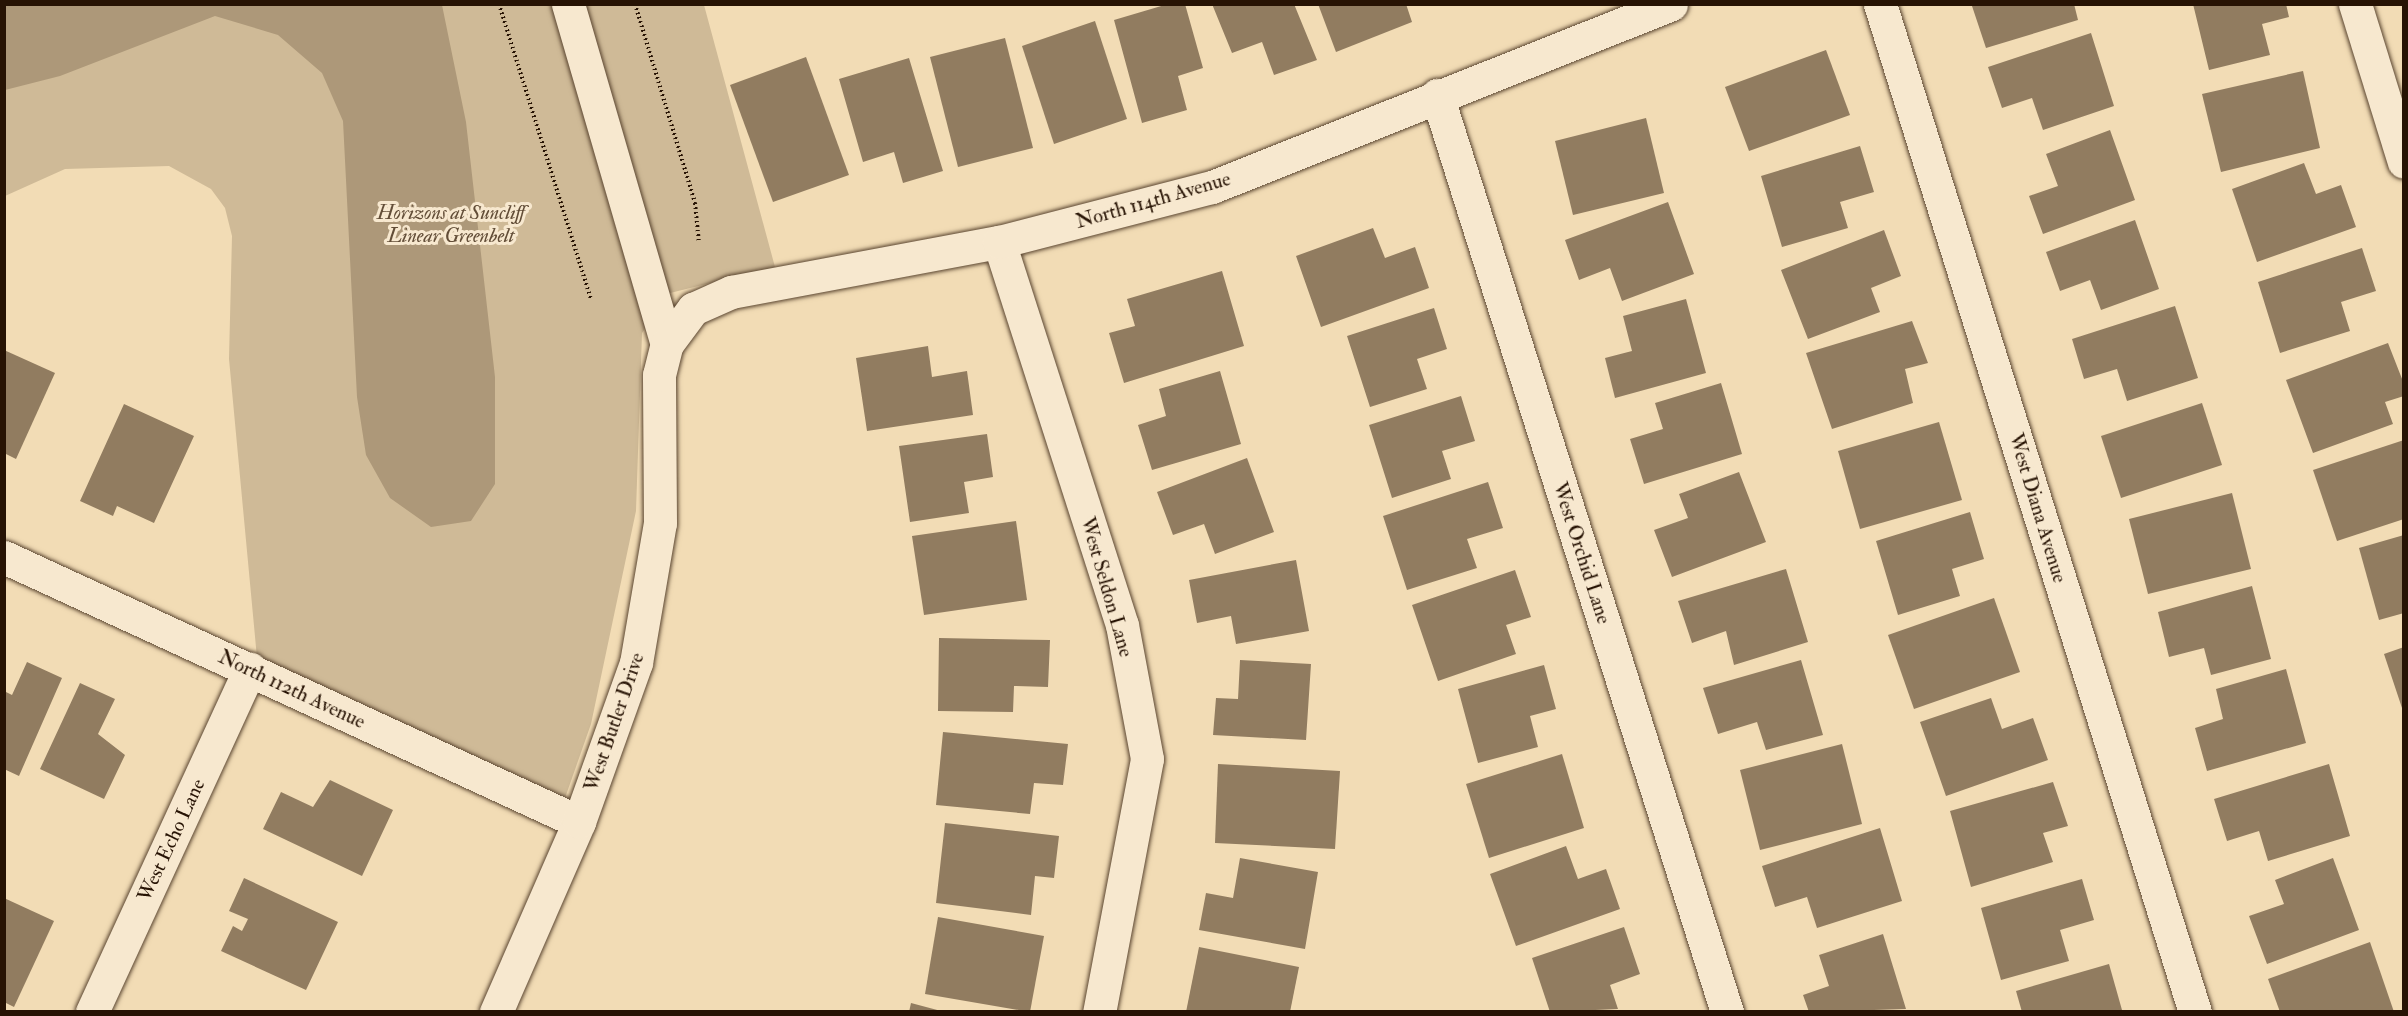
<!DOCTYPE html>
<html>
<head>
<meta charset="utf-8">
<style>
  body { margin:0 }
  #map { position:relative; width:2408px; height:1016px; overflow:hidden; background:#f2dcb5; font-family:"IM FELL Double Pica",serif }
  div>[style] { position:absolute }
  .green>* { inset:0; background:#cfba97 }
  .water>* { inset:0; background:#ad9879 }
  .building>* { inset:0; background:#917c60 }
  .path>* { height:4px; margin-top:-2px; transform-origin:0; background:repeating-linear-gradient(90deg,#271304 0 1.5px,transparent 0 4.5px) }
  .roads { filter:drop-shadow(0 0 2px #5a4530) drop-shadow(0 0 2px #5a4530) }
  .minor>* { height:33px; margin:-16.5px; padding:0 16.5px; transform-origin:16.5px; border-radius:16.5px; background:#f7e8cf }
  span { translate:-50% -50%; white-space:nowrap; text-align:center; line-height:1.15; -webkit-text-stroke:6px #f7e8cf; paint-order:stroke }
  .street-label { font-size:20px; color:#271304 }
  .park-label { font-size:20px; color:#624d37; font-style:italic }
  .frame { position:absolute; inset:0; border:6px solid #271304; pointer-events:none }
</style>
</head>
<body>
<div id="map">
  <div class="green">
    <div style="clip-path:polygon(5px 5px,704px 5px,775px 267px,670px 293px,642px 333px,636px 511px,591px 724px,565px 798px,257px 658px,229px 359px,232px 236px,225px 208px,211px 189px,169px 166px,65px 169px,5px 196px)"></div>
  </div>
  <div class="water">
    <div style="clip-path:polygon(4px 5px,442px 5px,466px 122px,495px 377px,495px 484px,471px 521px,431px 527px,390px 498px,366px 455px,357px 397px,343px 121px,322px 73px,278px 35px,215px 16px,60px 76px,5px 90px)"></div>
  </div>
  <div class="building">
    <div style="clip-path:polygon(1168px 4px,1185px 4px,1203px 68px,1178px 76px,1187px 110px,1142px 123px,1114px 20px)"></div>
    <div style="clip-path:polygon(1212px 4px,1294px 4px,1317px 60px,1274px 75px,1262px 42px,1232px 53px)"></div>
    <div style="clip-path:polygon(1318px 4px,1406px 4px,1412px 22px,1336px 52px)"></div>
    <div style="clip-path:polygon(2074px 4px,2078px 20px,1986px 48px,1972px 6px)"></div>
    <div style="clip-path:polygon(2193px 4px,2286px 4px,2289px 17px,2262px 24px,2270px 55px,2209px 70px)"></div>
    <div style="clip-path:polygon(1095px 21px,1127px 119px,1054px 144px,1022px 46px)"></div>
    <div style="clip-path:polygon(2091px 33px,2114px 106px,2043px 130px,2032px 98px,2002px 108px,1988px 67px)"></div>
    <div style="clip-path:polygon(1005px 38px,1033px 148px,958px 167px,930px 57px)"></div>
    <div style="clip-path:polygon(1826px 50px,1850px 115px,1749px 151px,1725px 87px)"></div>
    <div style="clip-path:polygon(806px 57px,849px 175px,773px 202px,730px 85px)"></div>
    <div style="clip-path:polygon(909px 58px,943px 171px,903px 183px,894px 152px,863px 162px,839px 79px)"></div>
    <div style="clip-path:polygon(2303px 71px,2320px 148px,2221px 172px,2202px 94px)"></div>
    <div style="clip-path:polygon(1646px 118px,1664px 193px,1573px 215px,1555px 141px)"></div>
    <div style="clip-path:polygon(2110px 130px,2135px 200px,2043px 234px,2029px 196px,2058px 186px,2046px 154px)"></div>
    <div style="clip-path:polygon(1860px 146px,1874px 192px,1840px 202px,1848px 228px,1782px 247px,1761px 176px)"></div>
    <div style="clip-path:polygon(2304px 163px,2316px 194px,2341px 185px,2356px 227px,2257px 262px,2232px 189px)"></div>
    <div style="clip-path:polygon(1668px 202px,1694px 274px,1622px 301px,1610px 268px,1579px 280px,1565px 240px)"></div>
    <div style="clip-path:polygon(2135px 220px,2159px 289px,2101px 310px,2090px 280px,2060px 291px,2046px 252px)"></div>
    <div style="clip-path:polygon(1373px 228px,1385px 258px,1415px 247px,1429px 288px,1321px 327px,1296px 256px)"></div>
    <div style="clip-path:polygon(1884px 230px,1901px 276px,1871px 288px,1880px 312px,1808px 339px,1781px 270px)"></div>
    <div style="clip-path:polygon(2362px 248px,2376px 291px,2341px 302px,2350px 331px,2280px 353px,2258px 282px)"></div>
    <div style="clip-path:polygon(1222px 271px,1244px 346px,1124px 383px,1109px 333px,1135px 326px,1127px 299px)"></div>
    <div style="clip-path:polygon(1686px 299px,1706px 373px,1615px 398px,1605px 358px,1632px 351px,1623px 316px)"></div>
    <div style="clip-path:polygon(2175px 306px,2198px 378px,2127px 401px,2117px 369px,2084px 379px,2072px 339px)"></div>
    <div style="clip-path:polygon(1434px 308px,1447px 349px,1417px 359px,1427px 389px,1370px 407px,1347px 336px)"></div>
    <div style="clip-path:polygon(1912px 321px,1928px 363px,1905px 369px,1913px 403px,1832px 429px,1806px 353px)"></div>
    <div style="clip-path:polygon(2388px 343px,2404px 384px,2404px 396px,2385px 402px,2393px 424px,2313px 453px,2286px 380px)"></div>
    <div style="clip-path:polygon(928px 346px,932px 377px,967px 371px,973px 415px,867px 431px,856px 358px)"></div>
    <div style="clip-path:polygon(4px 350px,55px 373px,16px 459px,4px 453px)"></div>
    <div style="clip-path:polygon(1220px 371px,1241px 444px,1152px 470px,1138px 425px,1166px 416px,1159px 389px)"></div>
    <div style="clip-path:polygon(1721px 383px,1742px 454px,1644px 484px,1630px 439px,1663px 429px,1655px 403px)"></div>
    <div style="clip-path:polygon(1461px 396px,1475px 441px,1442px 451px,1451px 479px,1392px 498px,1369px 425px)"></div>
    <div style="clip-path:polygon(2202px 403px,2222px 465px,2121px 498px,2101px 436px)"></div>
    <div style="clip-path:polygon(124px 404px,194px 436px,154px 523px,117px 506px,113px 516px,80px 501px)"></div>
    <div style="clip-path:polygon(1939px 422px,1962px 500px,1860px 529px,1838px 451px)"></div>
    <div style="clip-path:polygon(987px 434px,993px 477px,964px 482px,969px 513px,910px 522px,899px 446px)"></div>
    <div style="clip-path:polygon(2404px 440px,2404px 519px,2337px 541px,2313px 470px)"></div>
    <div style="clip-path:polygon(1247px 458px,1274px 532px,1215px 554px,1204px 524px,1173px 535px,1157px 492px)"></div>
    <div style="clip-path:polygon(1739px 472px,1766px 542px,1672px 577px,1654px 530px,1688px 518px,1679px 494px)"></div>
    <div style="clip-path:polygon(1488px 482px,1503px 528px,1467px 539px,1477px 568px,1407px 590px,1383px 516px)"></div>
    <div style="clip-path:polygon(2232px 493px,2251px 569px,2148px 594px,2129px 519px)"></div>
    <div style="clip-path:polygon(1970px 512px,1984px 559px,1952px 569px,1960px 596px,1898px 615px,1876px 541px)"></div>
    <div style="clip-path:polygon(1016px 521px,1027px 600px,924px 615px,912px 536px)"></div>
    <div style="clip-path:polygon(2404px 535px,2404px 613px,2379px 620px,2359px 548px)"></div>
    <div style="clip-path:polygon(1296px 560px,1309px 631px,1236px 644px,1231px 616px,1197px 623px,1189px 580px)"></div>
    <div style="clip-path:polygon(1786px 569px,1808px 642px,1734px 665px,1726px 631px,1692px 643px,1678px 601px)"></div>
    <div style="clip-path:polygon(1515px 570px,1531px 617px,1506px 625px,1516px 654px,1438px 681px,1412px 605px)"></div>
    <div style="clip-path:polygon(2252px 586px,2271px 659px,2211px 675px,2204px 648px,2169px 657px,2158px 612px)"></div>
    <div style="clip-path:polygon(1994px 598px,2020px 672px,1914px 709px,1888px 635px)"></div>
    <div style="clip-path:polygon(939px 638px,1050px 640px,1048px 687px,1014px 686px,1013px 712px,938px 711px)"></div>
    <div style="clip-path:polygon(2404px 647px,2404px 711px,2403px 711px,2384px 654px)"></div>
    <div style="clip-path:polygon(1240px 660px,1311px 664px,1306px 740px,1213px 735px,1216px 698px,1238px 699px)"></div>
    <div style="clip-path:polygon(1801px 660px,1823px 735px,1766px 750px,1757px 722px,1718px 734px,1703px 688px)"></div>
    <div style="clip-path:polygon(27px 662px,62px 678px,19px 776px,4px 769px,4px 691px,12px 695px)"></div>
    <div style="clip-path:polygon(1544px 665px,1556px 709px,1530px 716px,1538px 747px,1478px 763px,1458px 689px)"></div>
    <div style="clip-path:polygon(2286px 669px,2306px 743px,2207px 771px,2195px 728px,2223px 719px,2216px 689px)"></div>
    <div style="clip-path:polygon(80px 683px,115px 699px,98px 734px,125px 755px,104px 799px,40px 769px)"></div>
    <div style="clip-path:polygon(1991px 698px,2002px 729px,2033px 718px,2048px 760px,1946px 796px,1920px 722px)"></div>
    <div style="clip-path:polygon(943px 732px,1068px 744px,1063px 785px,1034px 783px,1030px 814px,936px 805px)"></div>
    <div style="clip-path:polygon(1842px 744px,1862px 824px,1760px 850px,1740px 770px)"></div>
    <div style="clip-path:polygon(1562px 754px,1584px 828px,1489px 858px,1466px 784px)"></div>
    <div style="clip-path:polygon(1218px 764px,1340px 771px,1335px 849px,1215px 843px)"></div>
    <div style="clip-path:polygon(2329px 764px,2350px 836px,2268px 861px,2259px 831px,2227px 841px,2214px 799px)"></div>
    <div style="clip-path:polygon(330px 780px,393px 810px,362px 876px,263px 829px,281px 792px,313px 807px)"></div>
    <div style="clip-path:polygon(2053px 782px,2068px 826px,2043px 833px,2053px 862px,1971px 887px,1950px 811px)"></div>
    <div style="clip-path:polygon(945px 823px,1059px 836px,1054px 878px,1035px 876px,1031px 915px,936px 903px)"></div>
    <div style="clip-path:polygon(1880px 828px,1902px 901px,1817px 928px,1807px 897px,1775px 907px,1762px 866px)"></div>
    <div style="clip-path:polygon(1566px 846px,1578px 879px,1606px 869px,1620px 909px,1516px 946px,1490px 874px)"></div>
    <div style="clip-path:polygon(1240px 858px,1318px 872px,1305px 949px,1199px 930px,1206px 893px,1233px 898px)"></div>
    <div style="clip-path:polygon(2333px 858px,2359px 930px,2267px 964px,2249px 916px,2284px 904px,2275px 880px)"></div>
    <div style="clip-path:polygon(244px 878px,338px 922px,306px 990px,221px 951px,233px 926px,242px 931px,248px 919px,229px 911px)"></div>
    <div style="clip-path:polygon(2082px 879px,2094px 920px,2060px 930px,2069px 961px,2001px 980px,1981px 908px)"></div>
    <div style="clip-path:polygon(4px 898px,54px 921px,14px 1007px,4px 1002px)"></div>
    <div style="clip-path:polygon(938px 917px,1044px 936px,1030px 1012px,925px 994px)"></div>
    <div style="clip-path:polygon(1624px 927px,1640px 974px,1610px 985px,1618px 1009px,1550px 1012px,1532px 958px)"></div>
    <div style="clip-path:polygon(1883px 934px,1906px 1009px,1809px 1012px,1803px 995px,1829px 986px,1819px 955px)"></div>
    <div style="clip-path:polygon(2370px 942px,2394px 1012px,2280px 1012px,2268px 979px)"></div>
    <div style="clip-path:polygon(1199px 947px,1299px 967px,1290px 1012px,1186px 1012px)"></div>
    <div style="clip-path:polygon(2109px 964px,2122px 1010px,2022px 1012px,2016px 991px)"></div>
    <div style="clip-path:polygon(911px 1003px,941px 1011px,941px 1012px,909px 1012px)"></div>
  </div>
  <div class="path">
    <div style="left:499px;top:4px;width:309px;rotate:72.7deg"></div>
    <div style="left:635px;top:4px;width:208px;rotate:73.2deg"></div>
    <div style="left:695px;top:203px;width:40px;rotate:84.3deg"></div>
  </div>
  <div class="roads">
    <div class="minor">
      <div style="left:568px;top:4px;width:354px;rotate:73.8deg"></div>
      <div style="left:1880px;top:4px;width:1056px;rotate:72.65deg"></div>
      <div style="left:2355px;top:4px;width:165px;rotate:72.8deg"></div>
      <div style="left:1437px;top:95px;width:962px;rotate:72.45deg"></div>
      <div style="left:999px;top:242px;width:402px;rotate:72.2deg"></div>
      <div style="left:1122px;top:625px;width:136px;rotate:79.4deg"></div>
      <div style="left:1147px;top:759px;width:258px;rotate:100.7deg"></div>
      <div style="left:4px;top:557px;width:633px;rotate:24.74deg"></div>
      <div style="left:92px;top:1012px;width:378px;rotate:-65.3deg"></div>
      <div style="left:496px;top:1012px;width:207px;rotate:-66.4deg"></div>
      <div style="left:579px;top:822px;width:169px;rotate:-70.3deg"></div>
      <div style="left:636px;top:663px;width:142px;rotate:-80.3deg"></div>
      <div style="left:660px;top:523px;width:148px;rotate:-90.4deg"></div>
      <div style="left:659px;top:375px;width:32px;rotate:-76deg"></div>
      <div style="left:667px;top:344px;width:44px;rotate:-53.4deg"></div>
      <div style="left:693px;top:309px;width:42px;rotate:-24.1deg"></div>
      <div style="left:731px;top:292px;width:273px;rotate:-10.6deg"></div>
      <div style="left:999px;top:242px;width:220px;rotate:-14.5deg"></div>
      <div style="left:1212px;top:187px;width:494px;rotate:-21.7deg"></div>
    </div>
  </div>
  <div class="street-label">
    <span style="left:1153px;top:200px;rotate:-16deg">North 114th Avenue</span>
    <span style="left:2038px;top:508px;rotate:73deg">West Diana Avenue</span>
    <span style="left:1582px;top:553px;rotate:72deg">West Orchid Lane</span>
    <span style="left:1107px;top:587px;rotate:74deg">West Seldon Lane</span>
    <span style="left:292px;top:689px;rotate:25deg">North 112th Avenue</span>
    <span style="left:614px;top:722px;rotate:-71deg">West Butler Drive</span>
    <span style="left:171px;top:840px;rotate:-65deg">West Echo Lane</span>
  </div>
  <div class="park-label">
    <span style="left:451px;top:224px">Horizons at Suncliff<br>Linear Greenbelt</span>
  </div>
  <div class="frame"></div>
</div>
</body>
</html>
